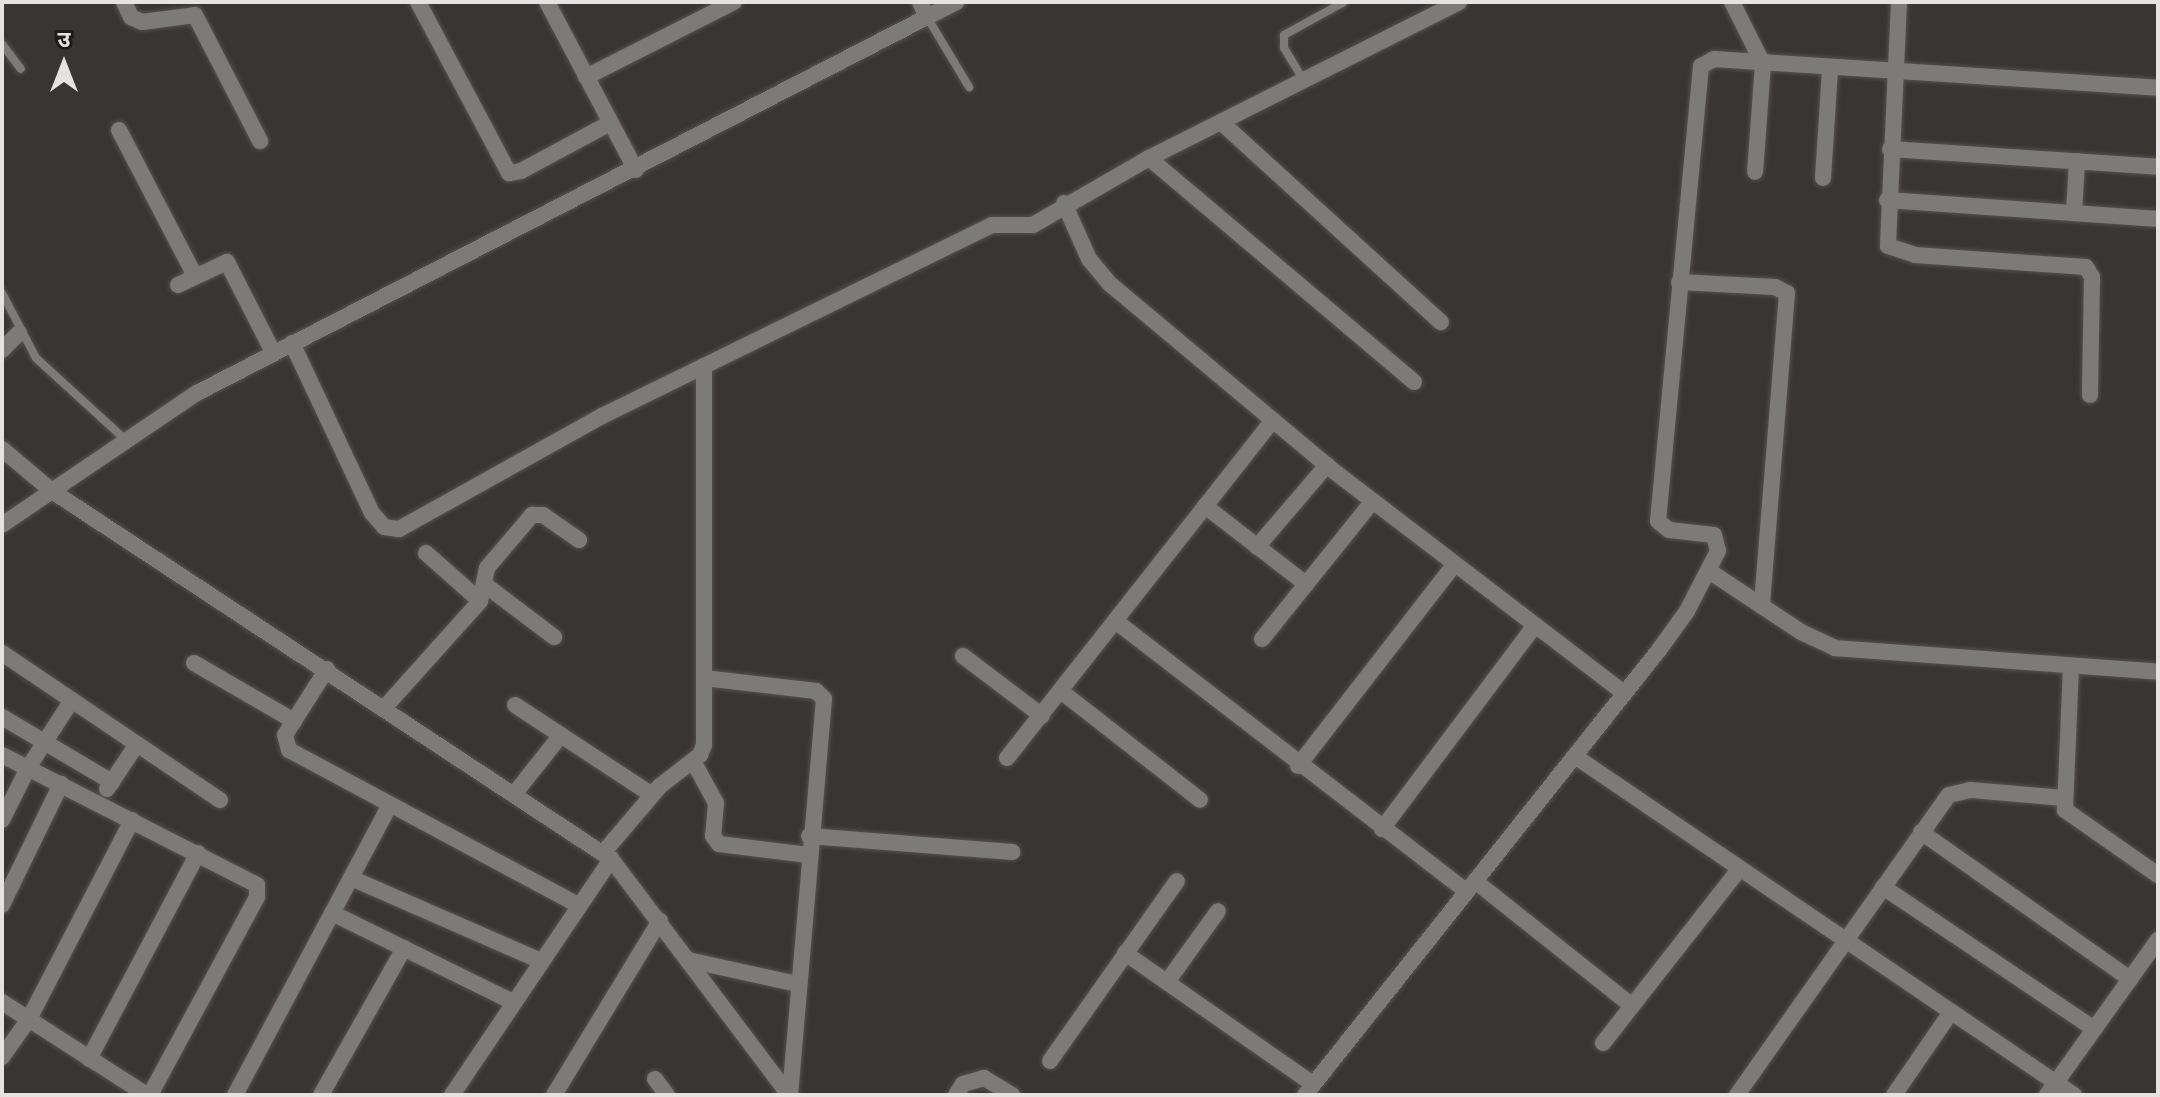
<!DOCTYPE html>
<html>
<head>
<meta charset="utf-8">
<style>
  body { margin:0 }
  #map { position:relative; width:2160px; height:1097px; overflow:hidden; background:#393533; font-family:"DM Sans","Noto Sans Devanagari",sans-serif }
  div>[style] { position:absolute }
  .roads { filter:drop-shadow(0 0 2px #55514f) drop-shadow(0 0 2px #55514f) }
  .service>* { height:8px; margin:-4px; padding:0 4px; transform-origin:4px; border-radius:4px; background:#7d7b79 }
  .minor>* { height:16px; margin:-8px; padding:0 8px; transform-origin:8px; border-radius:8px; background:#7d7b79 }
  span { translate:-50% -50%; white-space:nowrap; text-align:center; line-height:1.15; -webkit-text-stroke:6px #1f1d1c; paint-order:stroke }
  .frame { position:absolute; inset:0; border:4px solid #e5e2e1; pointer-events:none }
  .north { position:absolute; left:24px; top:24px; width:80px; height:80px; -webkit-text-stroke:6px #1f1d1c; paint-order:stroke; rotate:0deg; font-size:22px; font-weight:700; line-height:32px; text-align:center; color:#e5e2e1 }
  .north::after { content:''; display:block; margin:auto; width:28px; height:36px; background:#e5e2e1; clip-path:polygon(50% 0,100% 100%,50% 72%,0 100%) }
</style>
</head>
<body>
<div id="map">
  <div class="roads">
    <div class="service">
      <div style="left:927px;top:17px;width:82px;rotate:59deg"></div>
      <div style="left:2px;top:44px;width:31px;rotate:53deg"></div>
      <div style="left:1304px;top:81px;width:39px;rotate:-121deg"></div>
      <div style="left:1284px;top:48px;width:13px;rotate:-90deg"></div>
      <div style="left:1284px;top:35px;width:68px;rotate:-28.8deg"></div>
      <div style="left:2px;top:293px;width:73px;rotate:62.4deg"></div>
      <div style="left:36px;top:358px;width:123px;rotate:42.4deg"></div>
    </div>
    <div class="minor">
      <div style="left:124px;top:2px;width:17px;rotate:65deg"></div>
      <div style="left:131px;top:17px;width:12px;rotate:24deg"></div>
      <div style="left:142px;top:22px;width:53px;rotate:-7.5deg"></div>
      <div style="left:195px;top:15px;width:142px;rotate:62.7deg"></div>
      <div style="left:418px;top:2px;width:194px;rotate:62deg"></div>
      <div style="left:509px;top:173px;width:12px;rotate:-9deg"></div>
      <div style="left:521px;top:171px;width:101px;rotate:-28.3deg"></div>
      <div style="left:547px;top:2px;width:190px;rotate:62.1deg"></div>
      <div style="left:1732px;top:2px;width:69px;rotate:63.4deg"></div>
      <div style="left:1763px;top:64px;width:108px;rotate:94.2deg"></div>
      <div style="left:1899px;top:2px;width:244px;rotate:92.6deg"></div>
      <div style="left:1888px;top:246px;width:28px;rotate:18deg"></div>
      <div style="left:1915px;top:255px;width:171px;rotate:4deg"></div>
      <div style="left:2086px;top:267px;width:12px;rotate:59deg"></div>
      <div style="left:2092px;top:277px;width:118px;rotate:91deg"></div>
      <div style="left:927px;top:17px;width:33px;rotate:-27deg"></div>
      <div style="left:586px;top:77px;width:166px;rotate:-26.9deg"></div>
      <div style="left:1222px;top:123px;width:296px;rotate:42.3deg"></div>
      <div style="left:119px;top:130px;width:165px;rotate:62.5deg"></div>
      <div style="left:1890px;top:149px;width:269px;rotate:3.8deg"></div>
      <div style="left:1149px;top:158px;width:347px;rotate:40.2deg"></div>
      <div style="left:1823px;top:178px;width:109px;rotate:-86.3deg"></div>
      <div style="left:1887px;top:200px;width:272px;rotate:4deg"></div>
      <div style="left:1064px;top:203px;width:61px;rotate:65.9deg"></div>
      <div style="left:1089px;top:259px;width:33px;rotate:50deg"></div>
      <div style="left:1110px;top:284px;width:288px;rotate:39.9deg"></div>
      <div style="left:1331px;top:469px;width:369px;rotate:37.4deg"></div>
      <div style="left:2074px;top:213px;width:52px;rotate:-86.7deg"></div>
      <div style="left:1679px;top:282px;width:96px;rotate:3deg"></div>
      <div style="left:1775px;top:287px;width:13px;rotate:27deg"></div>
      <div style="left:1787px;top:293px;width:314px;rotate:94.6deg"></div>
      <div style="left:178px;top:285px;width:54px;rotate:-25.1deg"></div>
      <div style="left:227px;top:262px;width:101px;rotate:62.9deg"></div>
      <div style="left:292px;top:343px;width:188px;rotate:64.8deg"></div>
      <div style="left:372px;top:513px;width:18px;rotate:49deg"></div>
      <div style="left:384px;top:527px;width:15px;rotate:8deg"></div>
      <div style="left:399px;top:529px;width:232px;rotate:-29.1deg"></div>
      <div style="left:602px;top:416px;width:434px;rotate:-26.1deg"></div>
      <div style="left:992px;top:225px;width:41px"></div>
      <div style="left:1033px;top:225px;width:134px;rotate:-30deg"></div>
      <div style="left:1149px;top:158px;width:347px;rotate:-26.7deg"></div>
      <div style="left:2px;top:350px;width:24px;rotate:-45deg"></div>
      <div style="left:2px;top:449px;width:65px;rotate:40deg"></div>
      <div style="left:52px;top:491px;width:60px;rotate:145.8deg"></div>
      <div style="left:1205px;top:506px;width:128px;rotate:37.7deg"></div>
      <div style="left:1257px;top:547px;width:108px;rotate:-49.5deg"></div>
      <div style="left:426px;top:553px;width:72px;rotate:41.6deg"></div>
      <div style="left:1709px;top:571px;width:110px;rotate:33.5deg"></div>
      <div style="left:1801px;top:632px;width:38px;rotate:25deg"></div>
      <div style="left:1835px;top:648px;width:324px;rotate:4.2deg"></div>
      <div style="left:484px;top:584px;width:88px;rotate:37.1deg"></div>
      <div style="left:1118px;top:623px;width:439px;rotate:37.6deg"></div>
      <div style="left:1262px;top:639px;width:177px;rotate:-51.2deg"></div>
      <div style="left:2px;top:653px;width:263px;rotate:34deg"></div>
      <div style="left:963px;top:656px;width:99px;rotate:37.2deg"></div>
      <div style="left:194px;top:663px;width:116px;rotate:30.1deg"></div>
      <div style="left:2071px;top:666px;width:144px;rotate:92.4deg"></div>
      <div style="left:2065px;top:810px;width:113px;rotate:35deg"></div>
      <div style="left:327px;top:669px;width:78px;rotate:122.5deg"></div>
      <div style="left:285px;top:735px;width:16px;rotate:75deg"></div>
      <div style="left:289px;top:750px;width:326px;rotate:28.2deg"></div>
      <div style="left:704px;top:678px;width:113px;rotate:6.6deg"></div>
      <div style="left:816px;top:691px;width:11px;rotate:45deg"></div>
      <div style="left:824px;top:699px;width:397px;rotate:94.9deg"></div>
      <div style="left:1062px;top:692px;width:175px;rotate:38deg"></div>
      <div style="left:515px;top:705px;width:164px;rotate:33.3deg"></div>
      <div style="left:385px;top:707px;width:142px;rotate:-48.1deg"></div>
      <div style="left:480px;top:601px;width:34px;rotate:-78deg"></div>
      <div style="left:487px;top:568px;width:70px;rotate:-49.7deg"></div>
      <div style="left:532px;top:515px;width:11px"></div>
      <div style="left:543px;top:515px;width:44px;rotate:34.8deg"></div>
      <div style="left:2px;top:717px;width:128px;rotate:30.6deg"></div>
      <div style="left:2px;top:755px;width:286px;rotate:27deg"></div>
      <div style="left:257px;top:885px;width:12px;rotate:90deg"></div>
      <div style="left:257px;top:897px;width:225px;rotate:118.4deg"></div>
      <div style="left:1576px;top:757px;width:602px;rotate:34.17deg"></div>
      <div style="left:1007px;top:758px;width:430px;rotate:-51.8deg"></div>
      <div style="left:693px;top:761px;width:48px;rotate:61.3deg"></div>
      <div style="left:716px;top:803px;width:33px;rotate:95deg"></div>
      <div style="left:713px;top:836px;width:10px;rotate:53deg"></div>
      <div style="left:719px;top:844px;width:90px;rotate:7deg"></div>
      <div style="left:1298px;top:766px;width:254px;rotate:-52.2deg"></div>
      <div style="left:107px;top:789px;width:54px;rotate:-56.3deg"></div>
      <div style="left:515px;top:793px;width:74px;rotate:-51.6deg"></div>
      <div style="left:2px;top:820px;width:58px;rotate:-63.4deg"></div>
      <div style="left:28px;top:768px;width:81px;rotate:-57.1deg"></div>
      <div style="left:1382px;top:829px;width:255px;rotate:-53.1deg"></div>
      <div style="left:1921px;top:832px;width:256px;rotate:35.1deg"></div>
      <div style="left:809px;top:836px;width:204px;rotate:4.5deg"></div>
      <div style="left:603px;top:853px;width:88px;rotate:-49.6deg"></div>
      <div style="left:660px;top:786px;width:51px;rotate:-37.8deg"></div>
      <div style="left:700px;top:755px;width:11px;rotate:-68deg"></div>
      <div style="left:704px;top:745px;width:379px;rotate:-90deg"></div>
      <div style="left:351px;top:878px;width:205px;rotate:23.6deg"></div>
      <div style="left:1475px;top:881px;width:201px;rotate:38.5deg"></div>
      <div style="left:1883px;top:887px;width:254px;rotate:33.9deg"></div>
      <div style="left:2px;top:905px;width:135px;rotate:-64deg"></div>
      <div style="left:332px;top:913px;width:202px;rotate:26.2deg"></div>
      <div style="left:1125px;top:953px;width:229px;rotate:34.9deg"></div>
      <div style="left:688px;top:960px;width:112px;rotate:12.4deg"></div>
      <div style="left:1167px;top:982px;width:87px;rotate:-54.3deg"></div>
      <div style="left:2px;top:1002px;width:172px;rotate:32.7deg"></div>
      <div style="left:1603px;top:1043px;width:222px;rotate:-51.9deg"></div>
      <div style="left:2px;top:1057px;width:47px;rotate:-54.6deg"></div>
      <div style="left:29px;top:1019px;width:224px;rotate:-62.6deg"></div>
      <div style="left:89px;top:1059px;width:233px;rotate:-62.1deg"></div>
      <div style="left:1050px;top:1061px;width:220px;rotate:-54.8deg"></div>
      <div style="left:655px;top:1079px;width:20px;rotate:53deg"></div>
      <div style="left:235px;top:1095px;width:329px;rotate:-61.9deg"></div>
      <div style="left:321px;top:1095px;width:169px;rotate:-60.5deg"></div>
      <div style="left:452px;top:1095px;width:285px;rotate:-56deg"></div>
      <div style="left:554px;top:1095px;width:204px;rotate:-58.7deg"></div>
      <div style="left:789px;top:1095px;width:296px;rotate:-127deg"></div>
      <div style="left:611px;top:859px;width:669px;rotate:-146.64deg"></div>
      <div style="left:52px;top:491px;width:175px;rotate:-34.1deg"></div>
      <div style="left:197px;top:393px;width:821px;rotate:-27.25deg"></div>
      <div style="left:927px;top:17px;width:17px;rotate:-115deg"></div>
      <div style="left:956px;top:1095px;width:13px;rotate:-58deg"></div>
      <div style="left:963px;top:1084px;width:22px;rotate:-16deg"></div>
      <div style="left:984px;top:1078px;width:33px;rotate:31deg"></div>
      <div style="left:1305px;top:1095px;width:569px;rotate:-51.5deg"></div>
      <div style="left:1659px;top:650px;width:48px;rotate:-54.3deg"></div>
      <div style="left:1687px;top:611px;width:68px;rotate:-62.7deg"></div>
      <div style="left:1718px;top:551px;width:16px;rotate:-104deg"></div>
      <div style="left:1714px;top:535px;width:45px;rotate:-173.7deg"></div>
      <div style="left:1669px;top:530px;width:14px;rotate:-141deg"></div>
      <div style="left:1658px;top:521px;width:457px;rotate:-84.6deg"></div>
      <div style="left:1701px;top:66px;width:15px;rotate:-28deg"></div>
      <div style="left:1714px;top:59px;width:445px;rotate:3.7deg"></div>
      <div style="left:1737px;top:1095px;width:367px;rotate:-54.8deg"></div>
      <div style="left:1949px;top:795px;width:22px;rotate:-13deg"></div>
      <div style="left:1970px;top:790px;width:94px;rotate:4.9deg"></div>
      <div style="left:1894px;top:1095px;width:101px;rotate:-55.5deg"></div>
      <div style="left:2047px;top:1095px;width:191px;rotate:-54.4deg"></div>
    </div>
  </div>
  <div class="frame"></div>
  <div class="north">उ</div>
</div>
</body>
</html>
